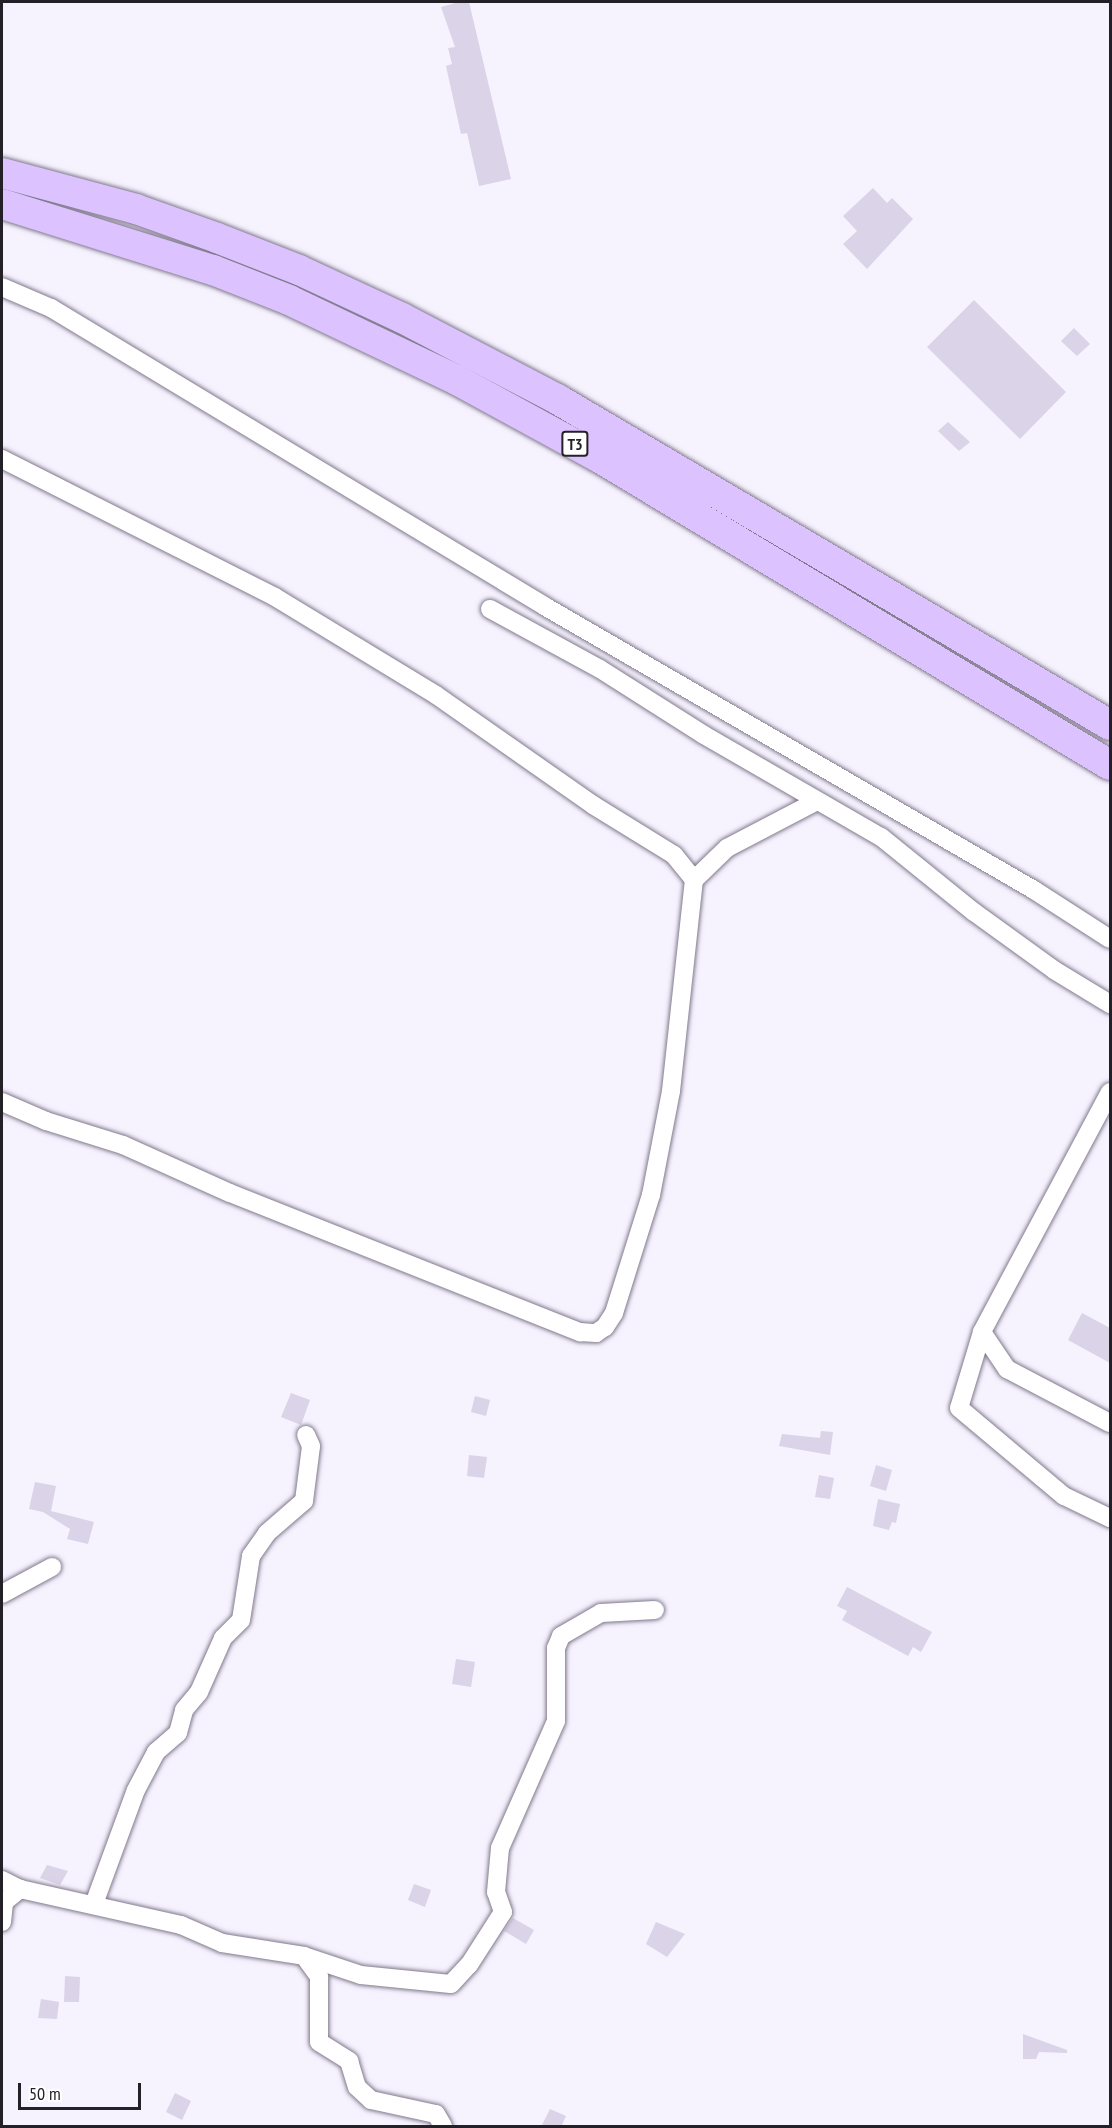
<!DOCTYPE html>
<html>
<head>
<meta charset="utf-8">
<style>
  body { margin:0 }
  #map { position:relative; width:1112px; height:2128px; overflow:hidden; background:#f6f2fe; font-family:"PT Sans Narrow",sans-serif }
  div>[style] { position:absolute }
  .building>* { inset:0; background:#dbd3e8 }
  .roads { filter:drop-shadow(0 0 2px #80798c) drop-shadow(0 0 2px #80798c) }
  .minor>* { height:18px; margin:-9px; padding:0 9px; transform-origin:9px; border-radius:9px; background:#fff }
  .trunk>* { height:30px; margin:-15px; padding:0 15px; transform-origin:15px; border-radius:15px; background:#dcc3ff }
  span { translate:-50% -50%; white-space:nowrap; text-align:center; line-height:1.15; -webkit-text-stroke:5px #fff; paint-order:stroke }
  .shield-label span { padding:2px 4px; background:#fff; border:2px solid; border-radius:4px; -webkit-text-stroke-width:0 }
  .shield-label { font-size:16px; color:#232027; font-weight:700 }
  .frame { position:absolute; inset:0; border:3px solid #232027; pointer-events:none }
  .scale { position:absolute; left:18px; top:2083px; width:123px; height:27px; box-sizing:border-box; border:3px solid #232027; border-top:0; padding-left:8px; font-size:18px; line-height:21px; white-space:nowrap; color:#232027; -webkit-text-stroke:4px #fff; paint-order:stroke }
</style>
</head>
<body>
<div id="map">
  <div class="building">
    <div style="clip-path:polygon(459px 2px,469px 2px,511px 179px,479px 186px,467px 133px,461px 134px,446px 66px,452px 64px,448px 48px,455px 47px,441px 7px)"></div>
    <div style="clip-path:polygon(873px 188px,887px 203px,892px 198px,913px 219px,867px 269px,843px 244px,857px 231px,843px 216px)"></div>
    <div style="clip-path:polygon(974px 300px,1066px 392px,1020px 439px,927px 347px)"></div>
    <div style="clip-path:polygon(1074px 328px,1090px 344px,1077px 356px,1061px 341px)"></div>
    <div style="clip-path:polygon(948px 422px,970px 442px,959px 451px,938px 431px)"></div>
    <div style="clip-path:polygon(1082px 1313px,1110px 1328px,1110px 1363px,1068px 1340px)"></div>
    <div style="clip-path:polygon(291px 1393px,310px 1400px,301px 1425px,281px 1417px)"></div>
    <div style="clip-path:polygon(475px 1396px,490px 1400px,486px 1416px,471px 1412px)"></div>
    <div style="clip-path:polygon(821px 1431px,833px 1432px,830px 1455px,779px 1446px,782px 1434px,820px 1438px)"></div>
    <div style="clip-path:polygon(469px 1455px,487px 1457px,484px 1478px,467px 1476px)"></div>
    <div style="clip-path:polygon(876px 1465px,892px 1470px,886px 1491px,870px 1486px)"></div>
    <div style="clip-path:polygon(819px 1475px,834px 1478px,830px 1499px,815px 1497px)"></div>
    <div style="clip-path:polygon(35px 1482px,56px 1486px,51px 1511px,94px 1522px,88px 1544px,67px 1539px,70px 1529px,43px 1512px,29px 1509px)"></div>
    <div style="clip-path:polygon(878px 1499px,900px 1504px,896px 1523px,892px 1522px,889px 1530px,873px 1526px)"></div>
    <div style="clip-path:polygon(847px 1587px,932px 1632px,921px 1652px,913px 1647px,908px 1656px,842px 1620px,847px 1611px,837px 1606px)"></div>
    <div style="clip-path:polygon(456px 1659px,475px 1662px,471px 1687px,452px 1684px)"></div>
    <div style="clip-path:polygon(47px 1865px,68px 1871px,60px 1885px,40px 1878px)"></div>
    <div style="clip-path:polygon(414px 1884px,431px 1890px,425px 1907px,408px 1900px)"></div>
    <div style="clip-path:polygon(513px 1918px,534px 1930px,526px 1944px,504px 1931px)"></div>
    <div style="clip-path:polygon(656px 1922px,685px 1934px,667px 1957px,646px 1944px)"></div>
    <div style="clip-path:polygon(65px 1976px,80px 1977px,79px 2002px,64px 2002px)"></div>
    <div style="clip-path:polygon(41px 1999px,59px 2002px,57px 2019px,38px 2018px)"></div>
    <div style="clip-path:polygon(1023px 2034px,1067px 2050px,1067px 2053px,1039px 2052px,1036px 2059px,1023px 2059px)"></div>
    <div style="clip-path:polygon(175px 2093px,191px 2101px,182px 2120px,166px 2112px)"></div>
    <div style="clip-path:polygon(550px 2109px,566px 2116px,561px 2127px,541px 2127px)"></div>
  </div>
  <div class="roads">
    <div class="minor">
      <div style="left:2px;top:287px;width:53px;rotate:23.2deg"></div>
      <div style="left:51px;top:308px;width:578px;rotate:31.13deg"></div>
      <div style="left:546px;top:607px;width:564px;rotate:30.11deg"></div>
      <div style="left:1034px;top:890px;width:90px;rotate:32.8deg"></div>
      <div style="left:2px;top:459px;width:306px;rotate:26.8deg"></div>
      <div style="left:275px;top:597px;width:188px;rotate:31.3deg"></div>
      <div style="left:436px;top:695px;width:192px;rotate:35deg"></div>
      <div style="left:593px;top:805px;width:95px;rotate:31.7deg"></div>
      <div style="left:674px;top:855px;width:32px;rotate:51deg"></div>
      <div style="left:490px;top:609px;width:125px;rotate:28.6deg"></div>
      <div style="left:600px;top:669px;width:123px;rotate:32.4deg"></div>
      <div style="left:704px;top:735px;width:204px;rotate:30deg"></div>
      <div style="left:881px;top:837px;width:119px;rotate:38.9deg"></div>
      <div style="left:974px;top:912px;width:99px;rotate:35.9deg"></div>
      <div style="left:1054px;top:970px;width:66px;rotate:31.3deg"></div>
      <div style="left:1110px;top:1092px;width:272px;rotate:118.1deg"></div>
      <div style="left:982px;top:1332px;width:79px;rotate:106.8deg"></div>
      <div style="left:959px;top:1408px;width:137px;rotate:40deg"></div>
      <div style="left:1064px;top:1496px;width:51px;rotate:25.6deg"></div>
      <div style="left:2px;top:1102px;width:48px;rotate:23.4deg"></div>
      <div style="left:46px;top:1121px;width:81px;rotate:17.3deg"></div>
      <div style="left:123px;top:1145px;width:117px;rotate:24.2deg"></div>
      <div style="left:230px;top:1193px;width:377px;rotate:21.7deg"></div>
      <div style="left:580px;top:1332px;width:16px;rotate:4deg"></div>
      <div style="left:596px;top:1333px;width:11px;rotate:-34deg"></div>
      <div style="left:605px;top:1327px;width:17px;rotate:-57deg"></div>
      <div style="left:614px;top:1313px;width:124px;rotate:-72.6deg"></div>
      <div style="left:651px;top:1195px;width:106px;rotate:-79.1deg"></div>
      <div style="left:671px;top:1091px;width:212px;rotate:-83.8deg"></div>
      <div style="left:694px;top:880px;width:46px;rotate:-44.1deg"></div>
      <div style="left:727px;top:848px;width:102px;rotate:-27.6deg"></div>
      <div style="left:982px;top:1332px;width:45px;rotate:56deg"></div>
      <div style="left:1007px;top:1369px;width:116px;rotate:27.7deg"></div>
      <div style="left:2px;top:1594px;width:57px;rotate:-28.4deg"></div>
      <div style="left:2px;top:1880px;width:20px;rotate:27deg"></div>
      <div style="left:20px;top:1889px;width:165px;rotate:12.6deg"></div>
      <div style="left:181px;top:1925px;width:45px;rotate:23.7deg"></div>
      <div style="left:222px;top:1943px;width:83px;rotate:9deg"></div>
      <div style="left:304px;top:1956px;width:60px;rotate:18.4deg"></div>
      <div style="left:361px;top:1975px;width:90px;rotate:5.7deg"></div>
      <div style="left:451px;top:1984px;width:26px;rotate:-47deg"></div>
      <div style="left:469px;top:1965px;width:63px;rotate:-57.3deg"></div>
      <div style="left:503px;top:1912px;width:21px;rotate:-109deg"></div>
      <div style="left:496px;top:1892px;width:44px;rotate:-84.8deg"></div>
      <div style="left:500px;top:1848px;width:139px;rotate:-66.2deg"></div>
      <div style="left:556px;top:1721px;width:73px;rotate:-90deg"></div>
      <div style="left:556px;top:1648px;width:13px;rotate:-67deg"></div>
      <div style="left:561px;top:1636px;width:46px;rotate:-29.9deg"></div>
      <div style="left:601px;top:1613px;width:54px;rotate:-3.2deg"></div>
      <div style="left:94px;top:1904px;width:121px;rotate:-69.8deg"></div>
      <div style="left:136px;top:1790px;width:43px;rotate:-62.2deg"></div>
      <div style="left:156px;top:1752px;width:29px;rotate:-41deg"></div>
      <div style="left:178px;top:1733px;width:24px;rotate:-75deg"></div>
      <div style="left:184px;top:1710px;width:23px;rotate:-50deg"></div>
      <div style="left:199px;top:1692px;width:59px;rotate:-66deg"></div>
      <div style="left:223px;top:1638px;width:25px;rotate:-45deg"></div>
      <div style="left:241px;top:1620px;width:65px;rotate:-81.1deg"></div>
      <div style="left:251px;top:1556px;width:28px;rotate:-55deg"></div>
      <div style="left:267px;top:1533px;width:49px;rotate:-40.9deg"></div>
      <div style="left:304px;top:1501px;width:55px;rotate:-82.7deg"></div>
      <div style="left:311px;top:1446px;width:12px;rotate:-114deg"></div>
      <div style="left:2px;top:1922px;width:20px;rotate:-84deg"></div>
      <div style="left:4px;top:1902px;width:21px;rotate:-39deg"></div>
      <div style="left:304px;top:1956px;width:26px;rotate:54deg"></div>
      <div style="left:319px;top:1977px;width:65px;rotate:90deg"></div>
      <div style="left:319px;top:2042px;width:36px;rotate:32deg"></div>
      <div style="left:349px;top:2061px;width:27px;rotate:73deg"></div>
      <div style="left:357px;top:2087px;width:19px;rotate:43deg"></div>
      <div style="left:371px;top:2100px;width:66px;rotate:12.2deg"></div>
      <div style="left:436px;top:2114px;width:14px;rotate:60deg"></div>
    </div>
    <div class="trunk">
      <div style="left:2px;top:173px;width:139px;rotate:15deg"></div>
      <div style="left:136px;top:209px;width:86px;rotate:19.7deg"></div>
      <div style="left:217px;top:238px;width:88px;rotate:21.3deg"></div>
      <div style="left:299px;top:270px;width:114px;rotate:25deg"></div>
      <div style="left:402px;top:318px;width:175px;rotate:27.6deg"></div>
      <div style="left:557px;top:399px;width:642px;rotate:30.52deg"></div>
      <div style="left:2px;top:204px;width:221px;rotate:17.4deg"></div>
      <div style="left:213px;top:270px;width:82px;rotate:21.5deg"></div>
      <div style="left:289px;top:300px;width:186px;rotate:25.5deg"></div>
      <div style="left:457px;top:380px;width:163px;rotate:28.6deg"></div>
      <div style="left:600px;top:458px;width:595px;rotate:31.05deg"></div>
    </div>
  </div>
  <div class="shield-label">
    <span style="left:575px;top:444px">T3</span>
  </div>
  <div class="frame"></div>
  <div class="scale">50 m</div>
</div>
</body>
</html>
